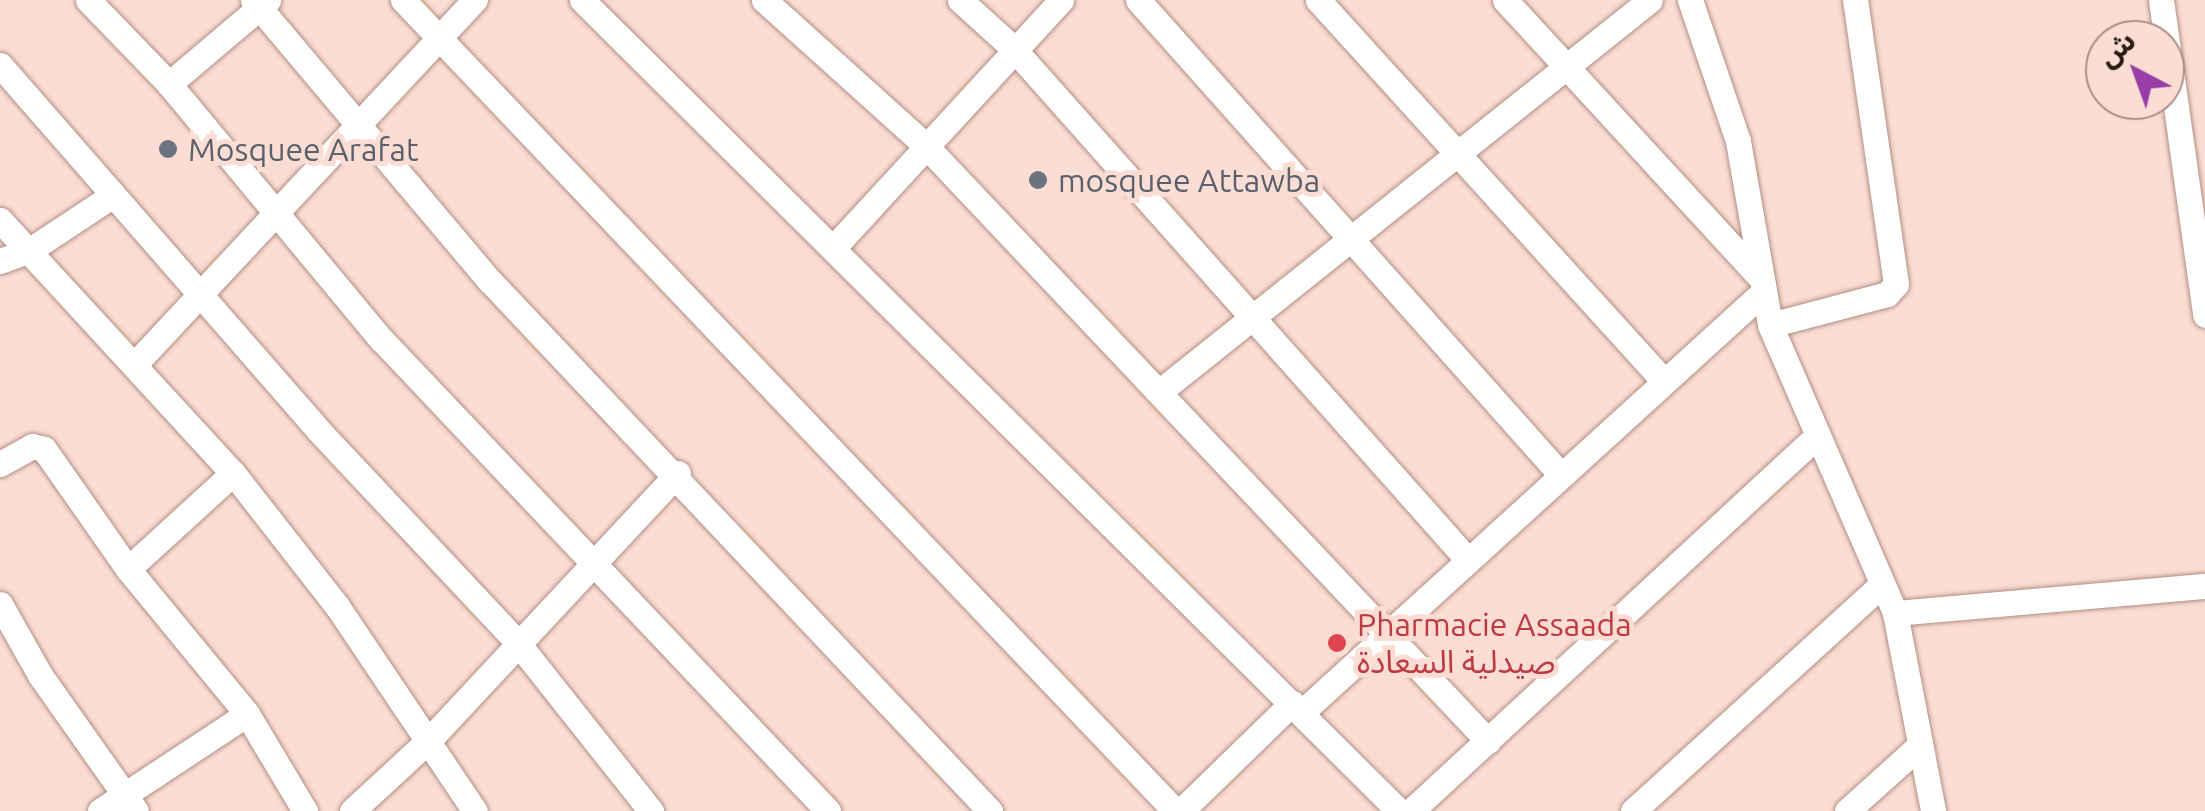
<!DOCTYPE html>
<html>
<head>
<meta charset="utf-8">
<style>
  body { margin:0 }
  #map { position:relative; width:2205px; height:811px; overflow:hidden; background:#fbddd3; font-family:Ubuntu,"Noto Sans Arabic",sans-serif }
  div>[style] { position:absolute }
  .roads { filter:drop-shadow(0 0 2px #b18f83) drop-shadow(0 0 2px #b18f83) }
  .street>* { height:25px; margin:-12.5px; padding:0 12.5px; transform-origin:12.5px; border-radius:12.5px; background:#fff }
  .dots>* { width:28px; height:28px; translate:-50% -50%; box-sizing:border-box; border:5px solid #fbddd3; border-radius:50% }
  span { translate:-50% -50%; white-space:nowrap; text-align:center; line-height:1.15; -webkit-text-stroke:10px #fbddd3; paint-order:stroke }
  .worship-label { font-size:32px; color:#5b616d }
  .left { translate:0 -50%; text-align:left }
  .health-label { font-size:32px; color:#be3a42 }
  .north { position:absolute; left:2085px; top:20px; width:100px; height:100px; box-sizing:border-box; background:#fbddd3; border:2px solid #a78f87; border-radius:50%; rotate:319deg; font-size:28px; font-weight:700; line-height:40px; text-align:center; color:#281b16 }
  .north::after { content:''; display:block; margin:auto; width:35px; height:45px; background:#983ea9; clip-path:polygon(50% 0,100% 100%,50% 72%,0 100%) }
</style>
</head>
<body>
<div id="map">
  <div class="roads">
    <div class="street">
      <div style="left:88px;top:0;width:117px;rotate:46deg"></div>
      <div style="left:169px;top:84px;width:332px;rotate:50.3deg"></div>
      <div style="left:381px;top:339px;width:650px;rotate:46.56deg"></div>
      <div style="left:253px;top:0;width:368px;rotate:49.9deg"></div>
      <div style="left:490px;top:281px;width:729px;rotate:46.67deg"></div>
      <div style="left:403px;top:0;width:1120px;rotate:46.41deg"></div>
      <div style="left:582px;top:0;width:1151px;rotate:44.79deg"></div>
      <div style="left:764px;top:0;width:217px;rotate:42deg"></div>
      <div style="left:925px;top:145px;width:820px;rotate:46.63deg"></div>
      <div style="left:960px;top:0;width:70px;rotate:42.1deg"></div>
      <div style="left:1012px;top:47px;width:685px;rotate:48.37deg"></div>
      <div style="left:1138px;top:0;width:635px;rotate:48.32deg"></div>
      <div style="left:1318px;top:0;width:512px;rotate:47.77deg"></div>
      <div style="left:1505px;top:0;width:372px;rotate:47.4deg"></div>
      <div style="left:1690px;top:0;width:149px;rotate:71.2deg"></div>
      <div style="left:1738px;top:141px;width:187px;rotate:80.1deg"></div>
      <div style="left:1770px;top:325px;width:314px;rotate:66.5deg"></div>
      <div style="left:1895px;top:613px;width:202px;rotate:79.1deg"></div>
      <div style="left:2161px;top:0;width:318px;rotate:82deg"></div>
      <div style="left:0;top:65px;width:487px;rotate:48.9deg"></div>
      <div style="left:320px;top:432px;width:288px;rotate:46.8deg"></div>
      <div style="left:517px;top:642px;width:216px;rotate:51.6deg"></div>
      <div style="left:169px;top:84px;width:130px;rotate:-40.3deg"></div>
      <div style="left:0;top:220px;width:344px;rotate:47.4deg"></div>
      <div style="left:233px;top:473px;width:169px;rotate:52deg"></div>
      <div style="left:337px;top:606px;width:247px;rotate:56.1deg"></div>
      <div style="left:835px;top:246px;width:334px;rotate:-47.4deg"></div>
      <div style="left:0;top:261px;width:32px;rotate:-20deg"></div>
      <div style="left:30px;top:250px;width:100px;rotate:-33.5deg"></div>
      <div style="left:1770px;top:325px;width:121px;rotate:-14.8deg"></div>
      <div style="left:1887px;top:294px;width:13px;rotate:-48deg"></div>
      <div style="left:1896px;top:284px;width:287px;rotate:-98.2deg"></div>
      <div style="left:136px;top:363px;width:497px;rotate:-47deg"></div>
      <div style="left:1159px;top:392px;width:628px;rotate:-38.6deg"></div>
      <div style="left:0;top:464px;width:37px;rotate:-29deg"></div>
      <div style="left:32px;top:446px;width:12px;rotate:14deg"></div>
      <div style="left:44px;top:449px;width:146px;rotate:55deg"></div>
      <div style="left:128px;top:569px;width:188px;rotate:50.6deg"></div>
      <div style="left:247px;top:714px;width:113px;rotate:59.1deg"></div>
      <div style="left:128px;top:569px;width:142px;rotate:-42.4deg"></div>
      <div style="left:0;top:604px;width:81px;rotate:60.6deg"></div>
      <div style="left:40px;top:675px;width:166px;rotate:54.8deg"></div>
      <div style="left:1895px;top:613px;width:311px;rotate:-5deg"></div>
      <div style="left:1301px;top:713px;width:622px;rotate:-42.33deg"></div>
      <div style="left:100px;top:811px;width:176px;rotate:-33.4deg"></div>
      <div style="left:352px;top:811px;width:105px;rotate:-42.7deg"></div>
      <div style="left:429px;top:740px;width:365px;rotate:-47deg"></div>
      <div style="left:1181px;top:811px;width:155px;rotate:-44.2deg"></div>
      <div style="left:1411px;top:811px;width:553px;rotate:-42.73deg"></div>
      <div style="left:1633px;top:811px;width:336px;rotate:-42.3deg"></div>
      <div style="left:1847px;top:811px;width:94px;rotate:-42deg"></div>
    </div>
  </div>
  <div class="dots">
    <div style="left:168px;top:149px;background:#6b7280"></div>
    <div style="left:1038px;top:180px;background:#6b7280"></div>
    <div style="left:1337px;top:643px;background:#e0444e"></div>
  </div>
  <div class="worship-label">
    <span class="left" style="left:188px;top:149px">Mosquee Arafat</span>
    <span class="left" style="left:1058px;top:180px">mosquee Attawba</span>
  </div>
  <div class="health-label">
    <span class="left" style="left:1357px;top:643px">Pharmacie Assaada<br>صيدلية السعادة</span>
  </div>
  <div class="north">ش</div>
</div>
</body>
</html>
